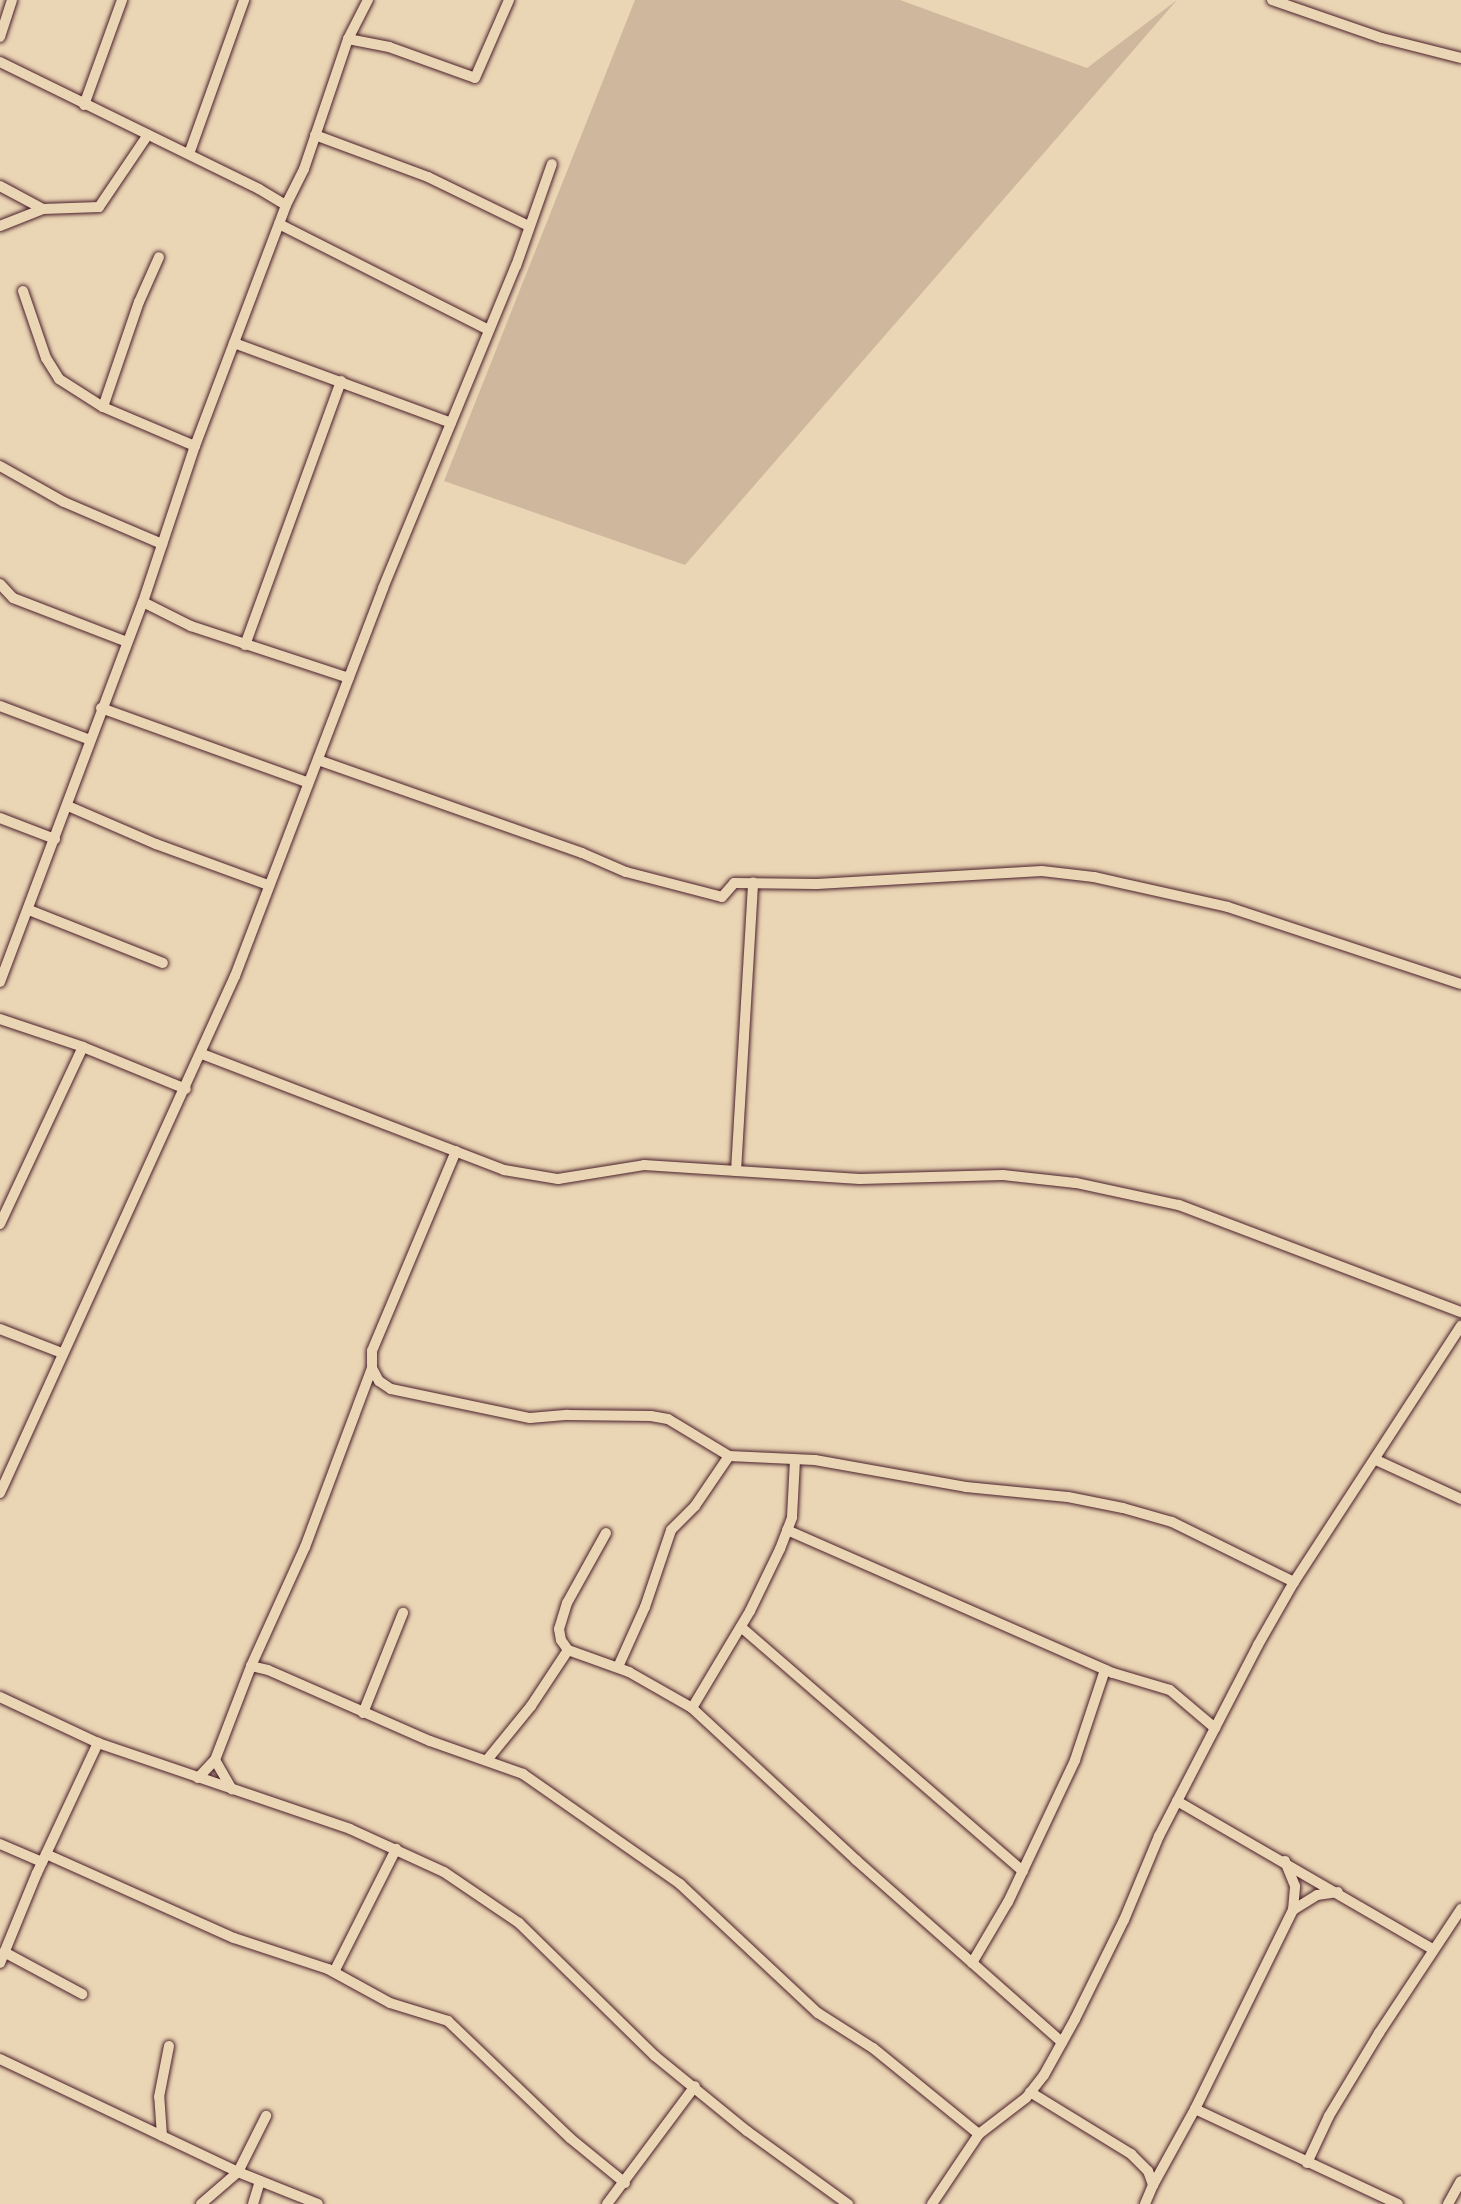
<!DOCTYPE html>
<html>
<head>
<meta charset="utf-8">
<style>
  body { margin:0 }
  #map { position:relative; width:1461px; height:2204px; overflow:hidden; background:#ead5b4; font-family:Pangolin,sans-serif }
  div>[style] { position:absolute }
  .green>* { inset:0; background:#cfb79e }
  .roads { filter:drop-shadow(0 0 2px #4a1f2b) drop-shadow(0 0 2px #4a1f2b) }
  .minor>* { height:10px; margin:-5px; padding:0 5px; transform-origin:5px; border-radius:5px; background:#ead5b4 }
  span { translate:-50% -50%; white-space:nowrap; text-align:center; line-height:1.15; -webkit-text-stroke:6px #ead5b4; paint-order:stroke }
</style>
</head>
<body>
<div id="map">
  <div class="green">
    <div style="clip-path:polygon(635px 0,900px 0,1087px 68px,1177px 0,685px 565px,444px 481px)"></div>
  </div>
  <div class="roads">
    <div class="minor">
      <div style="left:1272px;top:0;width:116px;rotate:19.1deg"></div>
      <div style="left:1382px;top:38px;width:81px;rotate:14.2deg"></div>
      <div style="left:0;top:37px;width:39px;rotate:-72deg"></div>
      <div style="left:348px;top:39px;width:42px;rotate:11deg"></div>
      <div style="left:389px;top:47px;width:91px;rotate:19.8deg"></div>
      <div style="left:475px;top:78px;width:85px;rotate:-66.4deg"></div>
      <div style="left:0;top:62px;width:288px;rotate:26.1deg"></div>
      <div style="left:259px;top:189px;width:31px;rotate:31deg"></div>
      <div style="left:84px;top:105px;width:112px;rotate:-70.1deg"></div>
      <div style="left:315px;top:135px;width:121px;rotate:20.4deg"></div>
      <div style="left:428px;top:177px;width:112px;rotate:25.9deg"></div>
      <div style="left:189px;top:154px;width:164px;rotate:-70.3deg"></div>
      <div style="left:0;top:186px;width:49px;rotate:28.1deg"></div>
      <div style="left:43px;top:209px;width:56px;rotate:-2deg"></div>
      <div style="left:99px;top:207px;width:86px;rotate:-55.9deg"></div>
      <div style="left:279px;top:224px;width:235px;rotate:26.8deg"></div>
      <div style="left:0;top:226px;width:46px;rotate:-21.6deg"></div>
      <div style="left:23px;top:291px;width:71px;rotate:71.1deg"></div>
      <div style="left:46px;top:358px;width:25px;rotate:58deg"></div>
      <div style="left:59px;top:379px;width:52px;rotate:32.5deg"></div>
      <div style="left:103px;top:407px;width:100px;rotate:23deg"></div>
      <div style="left:234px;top:343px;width:231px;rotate:20.2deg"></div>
      <div style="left:103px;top:407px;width:111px;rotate:-71.1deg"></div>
      <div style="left:139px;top:302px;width:49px;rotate:-66deg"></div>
      <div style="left:0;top:466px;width:73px;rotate:29.4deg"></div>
      <div style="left:64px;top:502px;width:107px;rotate:23.2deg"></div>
      <div style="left:0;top:584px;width:19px;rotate:47deg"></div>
      <div style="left:13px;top:598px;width:122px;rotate:21.1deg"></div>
      <div style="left:143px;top:602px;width:54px;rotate:26.6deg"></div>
      <div style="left:191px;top:626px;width:166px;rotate:18.2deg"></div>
      <div style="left:245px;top:645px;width:281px;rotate:-70deg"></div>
      <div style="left:0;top:706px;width:94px;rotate:20.6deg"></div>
      <div style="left:101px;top:708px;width:219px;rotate:19.8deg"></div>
      <div style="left:318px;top:760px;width:280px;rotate:19.4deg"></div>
      <div style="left:582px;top:853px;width:48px;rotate:23.4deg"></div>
      <div style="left:626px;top:872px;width:99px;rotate:14.6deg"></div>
      <div style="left:722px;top:897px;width:18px;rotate:-49deg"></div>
      <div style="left:734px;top:883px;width:83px;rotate:0.7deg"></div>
      <div style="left:817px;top:884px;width:225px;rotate:-3.3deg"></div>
      <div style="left:1042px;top:871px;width:52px;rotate:6.6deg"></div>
      <div style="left:1094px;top:877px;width:137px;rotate:12.6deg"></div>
      <div style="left:1228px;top:907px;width:245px;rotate:18.3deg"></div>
      <div style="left:68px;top:806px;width:96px;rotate:23.4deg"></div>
      <div style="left:156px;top:844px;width:119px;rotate:20.1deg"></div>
      <div style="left:0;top:818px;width:59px;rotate:20.9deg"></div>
      <div style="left:29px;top:910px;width:144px;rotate:21.6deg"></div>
      <div style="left:0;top:982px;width:406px;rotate:-69.4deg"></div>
      <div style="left:143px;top:602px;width:164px;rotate:-71.6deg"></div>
      <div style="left:195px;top:446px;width:258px;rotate:-69.3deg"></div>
      <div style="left:286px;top:205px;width:40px;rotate:-63.4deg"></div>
      <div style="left:304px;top:169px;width:137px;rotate:-71.3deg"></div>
      <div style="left:348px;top:39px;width:44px;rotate:-62.9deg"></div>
      <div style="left:0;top:1019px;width:88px;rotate:18.6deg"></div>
      <div style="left:83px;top:1047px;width:111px;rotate:22.2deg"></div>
      <div style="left:202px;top:1054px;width:324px;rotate:21deg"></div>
      <div style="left:504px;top:1170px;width:55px;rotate:9.5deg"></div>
      <div style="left:558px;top:1179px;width:87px;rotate:-9.2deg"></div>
      <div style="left:644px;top:1165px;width:216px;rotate:3.7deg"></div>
      <div style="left:860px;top:1179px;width:143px;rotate:-1.6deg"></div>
      <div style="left:1003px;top:1175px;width:73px;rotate:6.3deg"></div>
      <div style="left:1076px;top:1183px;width:105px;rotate:12.1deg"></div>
      <div style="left:1179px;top:1205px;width:302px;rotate:20.8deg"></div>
      <div style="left:456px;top:1151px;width:217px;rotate:112.8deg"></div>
      <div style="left:372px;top:1351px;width:17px;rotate:90deg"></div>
      <div style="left:372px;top:1368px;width:15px;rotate:62deg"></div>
      <div style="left:379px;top:1381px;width:14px;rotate:34deg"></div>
      <div style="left:391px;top:1389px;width:142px;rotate:11.8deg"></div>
      <div style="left:530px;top:1418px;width:38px;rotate:-5deg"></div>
      <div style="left:568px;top:1415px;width:83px;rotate:0.7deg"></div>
      <div style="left:651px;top:1416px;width:17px;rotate:10deg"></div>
      <div style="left:668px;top:1419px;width:71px;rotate:31.2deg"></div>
      <div style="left:729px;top:1456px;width:86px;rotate:2.7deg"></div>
      <div style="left:815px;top:1460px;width:153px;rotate:10.1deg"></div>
      <div style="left:966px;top:1487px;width:102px;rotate:5.6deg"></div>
      <div style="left:1068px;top:1497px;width:56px;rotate:11.3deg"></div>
      <div style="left:1123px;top:1508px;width:51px;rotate:15.9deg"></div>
      <div style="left:1172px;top:1522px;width:136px;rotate:26.2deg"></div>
      <div style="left:736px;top:1171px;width:289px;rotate:-86.6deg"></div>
      <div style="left:0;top:1224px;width:195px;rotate:-64.9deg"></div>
      <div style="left:0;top:1329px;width:66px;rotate:21.2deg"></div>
      <div style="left:1376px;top:1460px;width:94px;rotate:24.6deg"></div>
      <div style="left:0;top:1493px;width:568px;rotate:-65.56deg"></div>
      <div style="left:235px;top:976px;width:415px;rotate:-69.1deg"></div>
      <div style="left:383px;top:588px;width:348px;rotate:-67.6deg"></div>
      <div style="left:516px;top:266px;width:108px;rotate:-70.6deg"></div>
      <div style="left:787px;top:1530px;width:356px;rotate:23.7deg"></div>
      <div style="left:1113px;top:1673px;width:59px;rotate:16.6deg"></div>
      <div style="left:1170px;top:1690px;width:59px;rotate:40.2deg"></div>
      <div style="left:606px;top:1533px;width:80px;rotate:119.1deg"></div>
      <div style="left:567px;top:1603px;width:27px;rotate:107deg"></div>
      <div style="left:559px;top:1629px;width:11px;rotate:80deg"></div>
      <div style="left:561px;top:1640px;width:12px;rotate:55deg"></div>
      <div style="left:568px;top:1650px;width:65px;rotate:19.8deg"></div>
      <div style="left:629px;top:1672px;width:73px;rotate:29.7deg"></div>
      <div style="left:692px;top:1708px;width:224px;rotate:42.8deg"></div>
      <div style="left:856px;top:1860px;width:275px;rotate:41.5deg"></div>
      <div style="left:741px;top:1627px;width:373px;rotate:40.9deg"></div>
      <div style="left:251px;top:1666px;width:17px;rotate:13deg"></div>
      <div style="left:268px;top:1670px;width:177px;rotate:23.7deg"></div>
      <div style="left:430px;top:1741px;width:99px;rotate:19.5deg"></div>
      <div style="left:523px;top:1774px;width:192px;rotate:35deg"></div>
      <div style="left:680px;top:1884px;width:189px;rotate:43.1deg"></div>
      <div style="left:818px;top:2013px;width:65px;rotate:32.5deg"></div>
      <div style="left:873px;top:2048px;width:136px;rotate:39.1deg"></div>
      <div style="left:618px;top:1667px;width:66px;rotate:-65.8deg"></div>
      <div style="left:645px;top:1607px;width:81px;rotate:-71.3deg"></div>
      <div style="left:671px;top:1530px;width:34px;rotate:-45deg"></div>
      <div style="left:695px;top:1506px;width:60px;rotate:-55.8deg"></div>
      <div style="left:0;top:1697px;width:108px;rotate:25.1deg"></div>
      <div style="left:98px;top:1743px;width:266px;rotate:18.8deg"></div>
      <div style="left:350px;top:1829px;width:103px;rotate:24.6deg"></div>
      <div style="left:444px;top:1872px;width:91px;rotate:34.2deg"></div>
      <div style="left:519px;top:1923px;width:190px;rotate:44.4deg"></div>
      <div style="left:655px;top:2056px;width:119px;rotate:39.2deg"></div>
      <div style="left:747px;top:2131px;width:125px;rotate:35.9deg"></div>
      <div style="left:692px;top:1708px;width:113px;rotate:-59.1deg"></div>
      <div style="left:750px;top:1611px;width:69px;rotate:-64.2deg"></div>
      <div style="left:780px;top:1549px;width:34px;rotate:-69deg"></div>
      <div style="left:792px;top:1517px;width:57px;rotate:-87deg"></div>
      <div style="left:363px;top:1713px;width:108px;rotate:-68.2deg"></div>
      <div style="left:215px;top:1760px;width:34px;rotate:60deg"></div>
      <div style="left:487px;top:1760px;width:70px;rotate:-50.8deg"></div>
      <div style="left:531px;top:1706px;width:67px;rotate:-56.5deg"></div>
      <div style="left:198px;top:1778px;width:25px;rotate:-47deg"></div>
      <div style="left:215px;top:1760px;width:101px;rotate:-69deg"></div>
      <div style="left:251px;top:1666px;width:131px;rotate:-65.6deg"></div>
      <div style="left:305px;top:1547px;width:191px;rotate:-69.5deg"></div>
      <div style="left:1177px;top:1801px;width:295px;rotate:30.1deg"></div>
      <div style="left:0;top:1844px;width:46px;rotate:23.2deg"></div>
      <div style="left:46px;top:1854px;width:206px;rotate:24.1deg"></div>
      <div style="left:234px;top:1938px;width:99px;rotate:18.3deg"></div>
      <div style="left:328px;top:1969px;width:71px;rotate:28.7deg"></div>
      <div style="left:390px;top:2003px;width:61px;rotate:17.2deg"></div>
      <div style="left:448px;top:2021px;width:169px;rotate:43.8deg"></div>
      <div style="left:570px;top:2138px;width:71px;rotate:39.3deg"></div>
      <div style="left:1293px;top:1910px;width:28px;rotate:-32deg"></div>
      <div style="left:1317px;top:1895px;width:21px;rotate:-8deg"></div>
      <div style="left:4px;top:1952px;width:89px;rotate:28.3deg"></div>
      <div style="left:0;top:1963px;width:97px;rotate:-67.7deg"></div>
      <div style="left:37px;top:1873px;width:144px;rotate:-64.9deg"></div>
      <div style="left:972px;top:1963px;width:71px;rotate:-59.5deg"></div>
      <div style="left:1008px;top:1902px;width:157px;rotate:-64.7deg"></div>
      <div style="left:1075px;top:1760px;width:95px;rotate:-71.6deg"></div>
      <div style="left:334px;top:1972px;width:138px;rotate:-63.2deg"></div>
      <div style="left:0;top:2059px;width:263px;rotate:25.4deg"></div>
      <div style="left:238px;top:2172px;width:86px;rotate:21.8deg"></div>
      <div style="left:1030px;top:2092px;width:119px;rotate:31.5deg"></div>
      <div style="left:1131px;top:2154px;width:24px;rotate:45deg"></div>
      <div style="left:1148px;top:2171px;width:15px;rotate:70deg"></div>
      <div style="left:1153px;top:2185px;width:21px;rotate:113deg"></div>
      <div style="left:1195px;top:2109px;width:224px;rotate:25.1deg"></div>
      <div style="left:162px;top:2136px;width:39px;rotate:-94deg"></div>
      <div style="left:159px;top:2097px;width:52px;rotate:-78.9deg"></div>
      <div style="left:1307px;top:2163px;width:52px;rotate:-64.9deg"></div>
      <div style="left:1329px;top:2116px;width:97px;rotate:-58.9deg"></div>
      <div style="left:1379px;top:2033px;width:149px;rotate:-56.5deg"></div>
      <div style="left:1153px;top:2185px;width:87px;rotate:-61.1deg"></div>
      <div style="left:1195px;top:2109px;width:222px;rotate:-63.8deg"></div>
      <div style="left:1293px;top:1910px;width:24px;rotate:-85deg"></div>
      <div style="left:1295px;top:1886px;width:27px;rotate:-112deg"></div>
      <div style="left:201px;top:2204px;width:49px;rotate:-40.9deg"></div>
      <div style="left:238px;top:2172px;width:63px;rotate:-63.4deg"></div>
      <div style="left:253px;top:2204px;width:24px;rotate:-73deg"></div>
      <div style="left:607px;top:2204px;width:147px;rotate:-53.3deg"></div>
      <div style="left:932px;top:2204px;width:84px;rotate:-56.1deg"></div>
      <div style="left:979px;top:2134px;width:59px;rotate:-37.5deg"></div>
      <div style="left:1026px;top:2098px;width:29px;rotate:-52deg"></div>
      <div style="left:1044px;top:2075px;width:64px;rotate:-61deg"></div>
      <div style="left:1075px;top:2019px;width:110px;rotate:-63.7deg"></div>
      <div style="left:1124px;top:1920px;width:91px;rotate:-67.4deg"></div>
      <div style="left:1159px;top:1836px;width:215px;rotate:-62.6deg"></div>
      <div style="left:1258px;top:1645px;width:73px;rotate:-60.3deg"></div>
      <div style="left:1294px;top:1582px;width:306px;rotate:-56.9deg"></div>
      <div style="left:1448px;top:2204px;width:26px;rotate:-61deg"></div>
    </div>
  </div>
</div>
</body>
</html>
